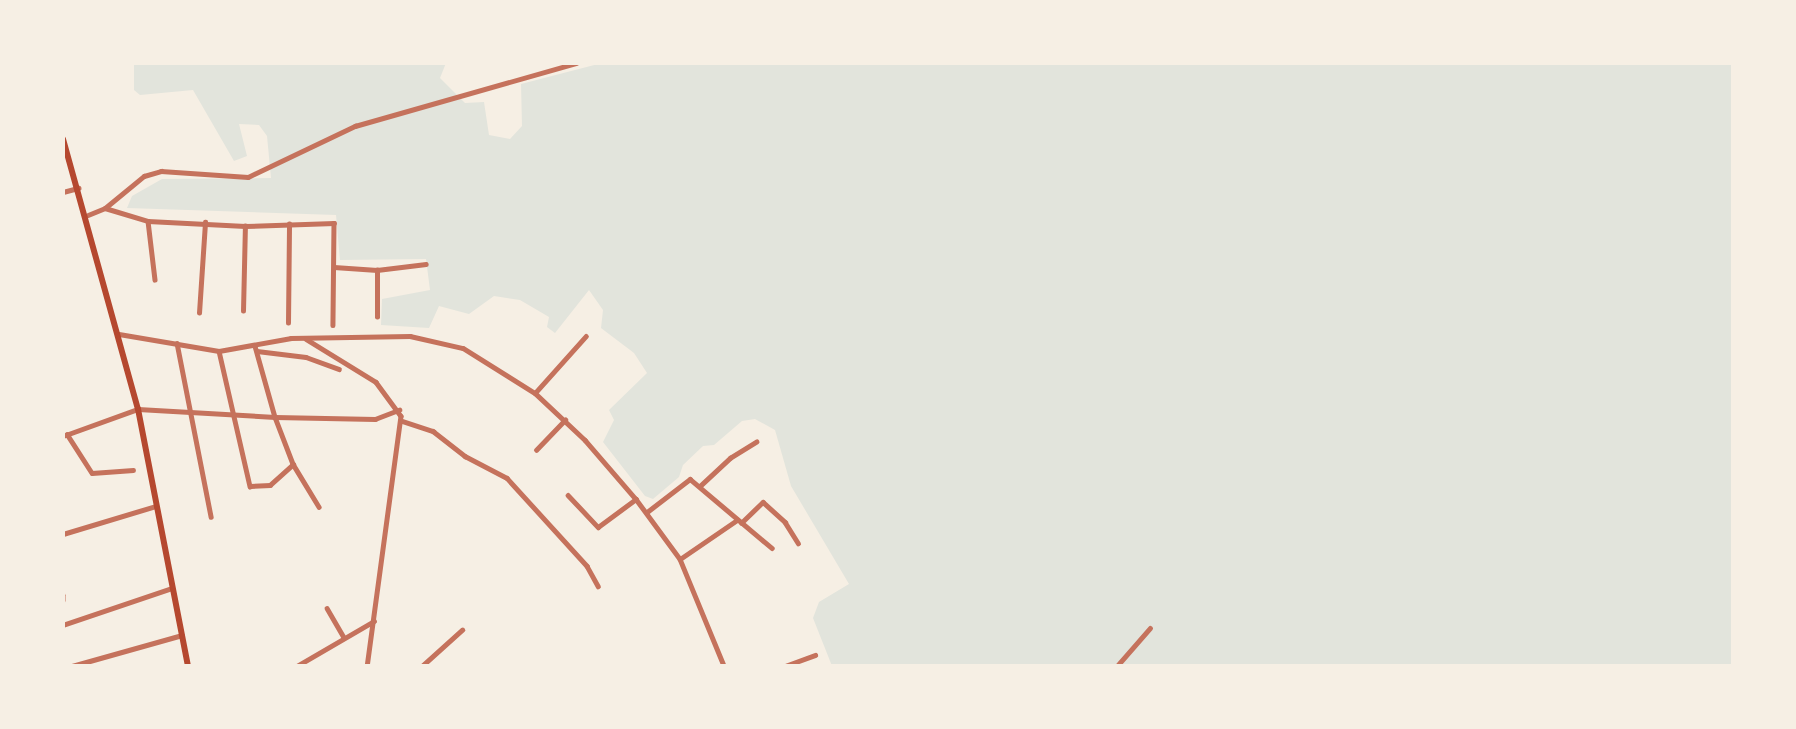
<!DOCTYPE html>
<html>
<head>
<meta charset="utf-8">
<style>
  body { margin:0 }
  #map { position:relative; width:1796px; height:729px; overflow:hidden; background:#f6efe4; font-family:"Noto Sans",sans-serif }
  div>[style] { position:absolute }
  .green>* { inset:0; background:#e2e4dc }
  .minor>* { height:4.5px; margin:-2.25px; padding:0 2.25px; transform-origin:2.25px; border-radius:2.25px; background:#c5725c }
  .secondary>* { height:6px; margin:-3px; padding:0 3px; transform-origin:3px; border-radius:3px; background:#b5482f }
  span { translate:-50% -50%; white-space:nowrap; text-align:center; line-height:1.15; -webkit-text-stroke:5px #f6efe4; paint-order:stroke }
  .frame { position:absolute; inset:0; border:65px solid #f6efe4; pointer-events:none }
</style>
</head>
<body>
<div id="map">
  <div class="green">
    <div style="clip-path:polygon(134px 63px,446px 63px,440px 78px,465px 103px,484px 102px,489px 135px,510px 139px,522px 126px,521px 84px,602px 63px,1733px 63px,1733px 666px,832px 666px,813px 618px,819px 602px,849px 584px,791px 486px,775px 430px,755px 419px,742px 421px,714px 445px,703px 446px,683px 465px,679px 477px,653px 499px,645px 496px,603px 442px,614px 420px,609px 410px,647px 373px,634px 353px,601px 328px,603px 310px,589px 290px,555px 333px,547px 327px,549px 317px,520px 300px,494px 296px,469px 314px,439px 306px,429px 328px,381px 325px,382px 299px,430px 290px,426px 259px,340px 260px,336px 215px,127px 208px,132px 196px,162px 179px,271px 178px,267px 136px,259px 125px,239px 124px,247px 156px,234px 161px,193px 90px,140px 95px,134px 90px)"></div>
  </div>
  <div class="minor">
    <div style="left:63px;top:192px;width:16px;rotate:-15deg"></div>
    <div style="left:105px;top:208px;width:45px;rotate:16.8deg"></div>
    <div style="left:148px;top:221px;width:97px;rotate:3deg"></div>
    <div style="left:245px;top:226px;width:89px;rotate:-1.9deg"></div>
    <div style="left:334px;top:223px;width:102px;rotate:90.6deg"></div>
    <div style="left:88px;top:215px;width:18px;rotate:-22deg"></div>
    <div style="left:105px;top:208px;width:50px;rotate:-39.4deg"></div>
    <div style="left:144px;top:176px;width:18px;rotate:-16deg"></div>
    <div style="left:161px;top:171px;width:87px;rotate:3.9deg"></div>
    <div style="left:248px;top:177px;width:119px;rotate:-25.5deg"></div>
    <div style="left:355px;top:126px;width:230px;rotate:-15.9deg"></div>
    <div style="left:148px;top:221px;width:59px;rotate:83.2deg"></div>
    <div style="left:334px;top:267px;width:43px;rotate:4deg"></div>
    <div style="left:377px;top:270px;width:49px;rotate:-7deg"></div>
    <div style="left:243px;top:311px;width:85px;rotate:-88.7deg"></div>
    <div style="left:199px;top:313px;width:91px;rotate:-86.2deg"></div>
    <div style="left:377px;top:317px;width:47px;rotate:-90deg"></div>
    <div style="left:288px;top:323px;width:99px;rotate:-89.4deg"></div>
    <div style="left:119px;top:334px;width:101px;rotate:9.6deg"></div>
    <div style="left:219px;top:351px;width:73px;rotate:-10.2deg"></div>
    <div style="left:291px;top:338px;width:119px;rotate:-1deg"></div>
    <div style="left:410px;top:336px;width:54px;rotate:12.8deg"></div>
    <div style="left:463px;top:348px;width:85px;rotate:32deg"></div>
    <div style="left:535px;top:393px;width:69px;rotate:43.2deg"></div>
    <div style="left:585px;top:440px;width:78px;rotate:49.2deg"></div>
    <div style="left:636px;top:499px;width:74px;rotate:53.7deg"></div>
    <div style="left:680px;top:559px;width:116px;rotate:67.6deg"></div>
    <div style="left:306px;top:339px;width:82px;rotate:31.6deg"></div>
    <div style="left:376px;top:382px;width:42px;rotate:53.7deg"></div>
    <div style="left:401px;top:416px;width:252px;rotate:97.7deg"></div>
    <div style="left:177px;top:343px;width:177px;rotate:78.9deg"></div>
    <div style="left:255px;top:346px;width:74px;rotate:74.3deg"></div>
    <div style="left:275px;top:417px;width:100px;rotate:1.1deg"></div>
    <div style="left:375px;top:419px;width:26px;rotate:-21deg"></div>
    <div style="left:219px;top:351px;width:139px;rotate:77.1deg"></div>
    <div style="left:250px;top:486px;width:20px;rotate:-3deg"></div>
    <div style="left:270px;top:485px;width:31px;rotate:-42deg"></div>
    <div style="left:257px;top:351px;width:49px;rotate:7deg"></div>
    <div style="left:306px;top:357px;width:35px;rotate:20deg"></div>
    <div style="left:535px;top:393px;width:76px;rotate:-48.2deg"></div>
    <div style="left:402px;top:421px;width:33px;rotate:18deg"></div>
    <div style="left:433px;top:431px;width:41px;rotate:38deg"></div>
    <div style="left:465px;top:456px;width:47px;rotate:27.6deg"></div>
    <div style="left:507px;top:478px;width:119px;rotate:47.7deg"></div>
    <div style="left:587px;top:566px;width:23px;rotate:61deg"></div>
    <div style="left:67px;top:434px;width:46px;rotate:57.3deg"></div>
    <div style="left:92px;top:473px;width:41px;rotate:-4.2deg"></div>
    <div style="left:63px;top:436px;width:80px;rotate:-19.8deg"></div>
    <div style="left:138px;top:409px;width:137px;rotate:3.3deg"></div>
    <div style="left:275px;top:417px;width:50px;rotate:69deg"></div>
    <div style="left:293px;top:464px;width:50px;rotate:58.8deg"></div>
    <div style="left:536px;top:450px;width:42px;rotate:-46deg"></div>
    <div style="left:700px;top:486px;width:41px;rotate:-43deg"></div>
    <div style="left:730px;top:458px;width:31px;rotate:-32deg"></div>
    <div style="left:568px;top:495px;width:44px;rotate:46.8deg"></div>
    <div style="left:598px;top:527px;width:47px;rotate:-36.4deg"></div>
    <div style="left:647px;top:512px;width:54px;rotate:-37.5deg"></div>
    <div style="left:690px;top:479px;width:107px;rotate:40.1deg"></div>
    <div style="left:741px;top:523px;width:30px;rotate:-44deg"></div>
    <div style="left:763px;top:502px;width:30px;rotate:42deg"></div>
    <div style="left:785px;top:522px;width:25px;rotate:58deg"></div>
    <div style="left:63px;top:534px;width:97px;rotate:-16.8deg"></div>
    <div style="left:680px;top:559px;width:69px;rotate:-34.4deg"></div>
    <div style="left:63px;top:595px;width:5px;rotate:90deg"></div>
    <div style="left:327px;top:608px;width:34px;rotate:60deg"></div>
    <div style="left:63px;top:625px;width:115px;rotate:-18.7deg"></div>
    <div style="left:72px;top:666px;width:114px;rotate:-15.7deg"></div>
    <div style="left:297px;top:666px;width:89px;rotate:-30.3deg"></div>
    <div style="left:422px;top:666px;width:54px;rotate:-42deg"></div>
    <div style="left:785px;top:666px;width:32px;rotate:-20deg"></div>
    <div style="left:1117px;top:666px;width:50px;rotate:-49deg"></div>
  </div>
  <div class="secondary">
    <div style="left:63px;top:139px;width:280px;rotate:74.5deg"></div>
    <div style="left:138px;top:409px;width:262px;rotate:79deg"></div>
  </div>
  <div class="frame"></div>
</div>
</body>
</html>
